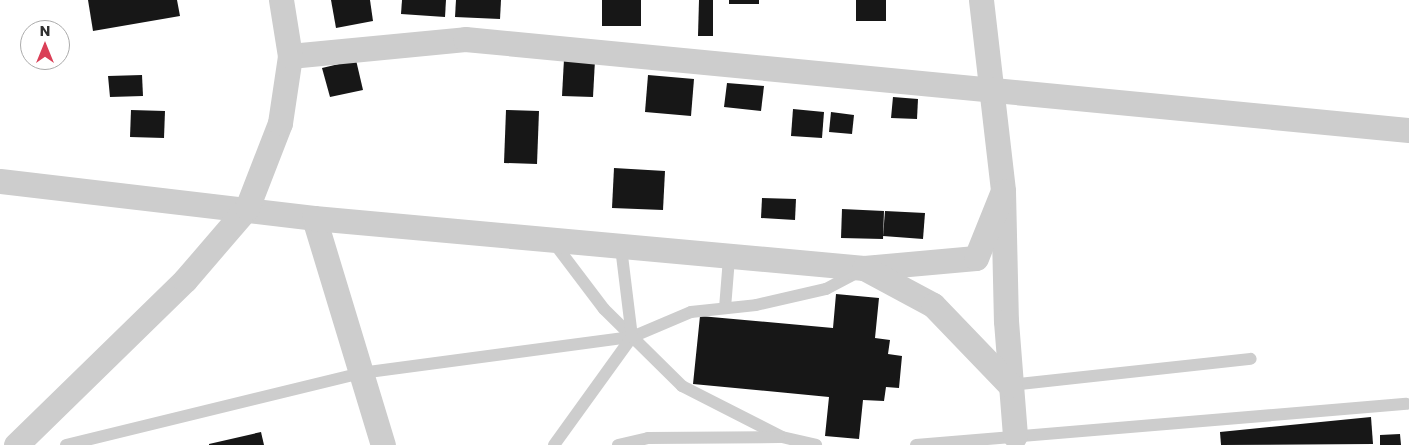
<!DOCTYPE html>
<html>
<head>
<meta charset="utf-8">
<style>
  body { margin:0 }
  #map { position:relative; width:1409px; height:445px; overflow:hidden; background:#fff; font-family:Poppins,sans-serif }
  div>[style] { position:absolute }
  .building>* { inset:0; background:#171717 }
  .service>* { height:12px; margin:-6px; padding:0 6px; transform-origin:6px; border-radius:6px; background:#cdcdcd }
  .minor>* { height:25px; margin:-12.5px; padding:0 12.5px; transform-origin:12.5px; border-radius:12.5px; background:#cdcdcd }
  span { translate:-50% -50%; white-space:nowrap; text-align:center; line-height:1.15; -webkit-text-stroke:5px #fff; paint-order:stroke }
  .north { position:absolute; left:20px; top:20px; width:50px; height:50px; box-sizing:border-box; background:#fff; border:1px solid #acacac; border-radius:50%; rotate:0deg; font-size:14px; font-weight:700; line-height:20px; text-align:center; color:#303030 }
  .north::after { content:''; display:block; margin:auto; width:18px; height:22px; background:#da3f57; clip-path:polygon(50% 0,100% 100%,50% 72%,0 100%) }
</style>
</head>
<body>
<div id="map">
  <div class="building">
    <div style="clip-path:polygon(88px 0,177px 0,180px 16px,93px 31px)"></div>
    <div style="clip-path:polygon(331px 0,370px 0,373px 21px,336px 28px)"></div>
    <div style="clip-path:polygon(402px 0,446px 0,445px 17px,401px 14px)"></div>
    <div style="clip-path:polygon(456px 0,501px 0,500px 19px,455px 17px)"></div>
    <div style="clip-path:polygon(602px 0,641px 0,641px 26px,602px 26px)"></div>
    <div style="clip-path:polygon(699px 0,713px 0,713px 36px,698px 36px)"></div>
    <div style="clip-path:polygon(729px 0,759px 0,759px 4px,729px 4px)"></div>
    <div style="clip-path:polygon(856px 0,886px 0,886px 21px,856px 21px)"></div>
    <div style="clip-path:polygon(564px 59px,595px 60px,593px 97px,562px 96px)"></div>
    <div style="clip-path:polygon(356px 60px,363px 90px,330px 97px,322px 68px)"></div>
    <div style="clip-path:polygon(142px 75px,143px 96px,110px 97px,108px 76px)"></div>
    <div style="clip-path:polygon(648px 75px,694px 79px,691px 116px,645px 112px)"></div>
    <div style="clip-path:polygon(727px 83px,764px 86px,761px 111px,724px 107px)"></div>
    <div style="clip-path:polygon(893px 97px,918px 99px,917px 119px,891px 118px)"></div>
    <div style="clip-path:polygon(793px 109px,824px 112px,822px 138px,791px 136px)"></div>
    <div style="clip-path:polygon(131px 110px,165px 111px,164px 138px,130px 137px)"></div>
    <div style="clip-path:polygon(506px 110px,539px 111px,537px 164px,504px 163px)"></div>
    <div style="clip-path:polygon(831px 112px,854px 115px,852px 134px,829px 132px)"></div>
    <div style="clip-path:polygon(614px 168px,665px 171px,663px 210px,612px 208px)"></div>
    <div style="clip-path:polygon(762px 198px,796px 199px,795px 220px,761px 218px)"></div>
    <div style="clip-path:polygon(842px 209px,884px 211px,883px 239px,841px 238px)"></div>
    <div style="clip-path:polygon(885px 211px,925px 213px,923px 239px,883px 236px)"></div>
    <div style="clip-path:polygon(836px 294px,879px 298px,875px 338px,890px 340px,888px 354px,902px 356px,899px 388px,886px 387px,884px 401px,863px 400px,859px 439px,825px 436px,829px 397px,693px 384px,700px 316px,833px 328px)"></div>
    <div style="clip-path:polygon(1371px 417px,1373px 444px,1221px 445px,1220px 432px)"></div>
    <div style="clip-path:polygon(261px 432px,264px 445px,209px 445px,209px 444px)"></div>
    <div style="clip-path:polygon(1400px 434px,1401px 445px,1380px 445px,1380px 435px)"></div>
  </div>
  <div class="service">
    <div style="left:551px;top:239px;width:88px;rotate:52.9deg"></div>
    <div style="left:604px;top:309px;width:110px;rotate:44.6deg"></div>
    <div style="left:682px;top:386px;width:112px;rotate:27deg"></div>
    <div style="left:782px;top:437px;width:35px;rotate:13deg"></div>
    <div style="left:725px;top:308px;width:50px;rotate:-85.4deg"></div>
    <div style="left:1010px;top:385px;width:242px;rotate:-6.2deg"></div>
    <div style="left:66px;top:445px;width:304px;rotate:-13.7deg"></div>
    <div style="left:361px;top:373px;width:273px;rotate:-7.6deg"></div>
    <div style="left:632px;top:337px;width:64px;rotate:-23deg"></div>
    <div style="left:691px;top:312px;width:65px;rotate:-6.1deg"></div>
    <div style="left:756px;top:305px;width:72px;rotate:-12.9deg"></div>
    <div style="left:826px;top:289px;width:36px;rotate:-28deg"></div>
    <div style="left:554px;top:445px;width:133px;rotate:-54.2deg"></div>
    <div style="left:632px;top:337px;width:91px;rotate:-97deg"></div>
    <div style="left:618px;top:445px;width:31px;rotate:-13deg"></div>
    <div style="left:648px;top:438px;width:131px;rotate:-0.4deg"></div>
    <div style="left:916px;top:445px;width:492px;rotate:-4.8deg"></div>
  </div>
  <div class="minor">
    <div style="left:981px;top:0;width:192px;rotate:83.4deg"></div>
    <div style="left:1003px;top:191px;width:130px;rotate:88.7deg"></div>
    <div style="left:1006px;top:321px;width:115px;rotate:85.5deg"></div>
    <div style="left:290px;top:56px;width:176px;rotate:-5.5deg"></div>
    <div style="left:465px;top:39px;width:948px;rotate:5.51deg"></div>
    <div style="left:0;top:181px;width:316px;rotate:6.7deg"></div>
    <div style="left:314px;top:218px;width:237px;rotate:73.1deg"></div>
    <div style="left:314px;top:218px;width:552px;rotate:5.19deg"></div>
    <div style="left:864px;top:268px;width:112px;rotate:-5.1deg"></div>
    <div style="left:976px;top:258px;width:72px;rotate:-68.1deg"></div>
    <div style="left:864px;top:268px;width:78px;rotate:28.2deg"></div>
    <div style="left:933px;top:305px;width:111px;rotate:46.1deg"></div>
    <div style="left:16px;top:445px;width:236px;rotate:-44.3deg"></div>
    <div style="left:185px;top:280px;width:95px;rotate:-49.3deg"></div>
    <div style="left:247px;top:208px;width:91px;rotate:-68.8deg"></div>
    <div style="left:280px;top:123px;width:68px;rotate:-81.5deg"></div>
    <div style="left:290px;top:56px;width:57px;rotate:-99.1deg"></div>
  </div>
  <div class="north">N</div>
</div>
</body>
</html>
